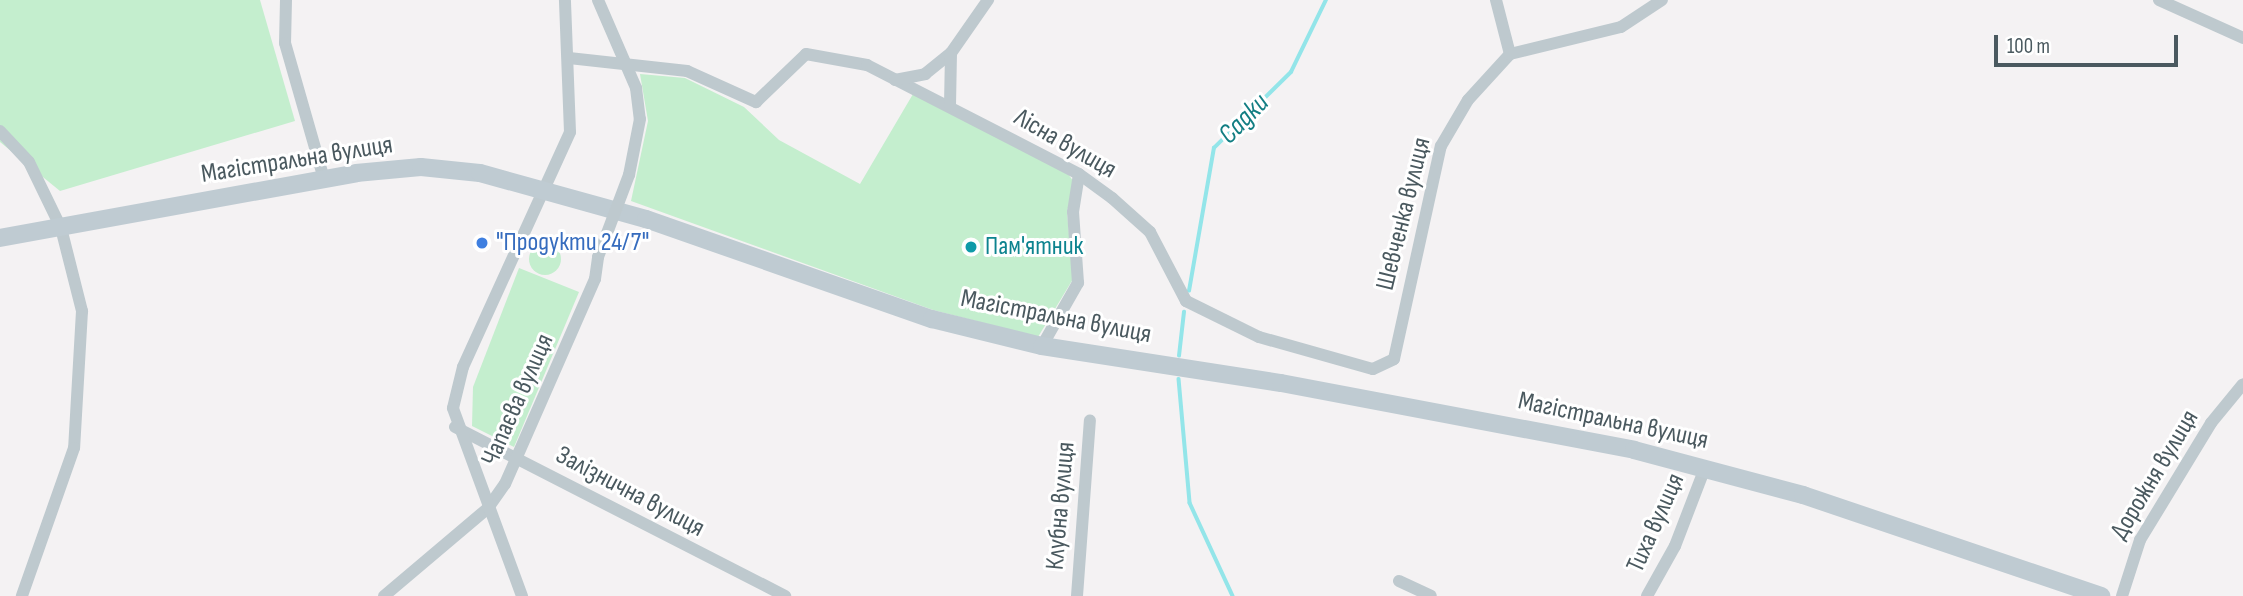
<!DOCTYPE html>
<html>
<head>
<meta charset="utf-8">
<style>
  body { margin:0 }
  #map { position:relative; width:2243px; height:596px; overflow:hidden; background:#f4f2f3; font-family:"Sofia Sans Condensed",sans-serif }
  div>[style] { position:absolute }
  .green>* { inset:0; background:#c4eece }
  .round { border-radius:50% }
  .stream>* { height:3.5px; margin:-1.75px; padding:0 1.75px; transform-origin:1.75px; border-radius:1.75px; background:#93e5e9 }
  .minor>* { height:12px; margin:-6px; padding:0 6px; transform-origin:6px; border-radius:6px; background:#bec9ce }
  .secondary>* { height:18px; margin:-9px; padding:0 9px; transform-origin:9px; border-radius:9px; background:#bfcbd2 }
  .minor-bridge>* { height:12px; margin:-6px; padding:0 6px; transform-origin:6px; border-radius:6px; background:#bec9ce }
  .dots>* { width:19px; height:19px; translate:-50% -50%; box-sizing:border-box; border:4px solid #fff; border-radius:50% }
  span { translate:-50% -50%; white-space:nowrap; text-align:center; line-height:1.15; -webkit-text-stroke:6px #fff; paint-order:stroke }
  .street-label { font-size:26px; color:#4a595f }
  .shop-label { font-size:26px; color:#366cbe }
  .left { translate:0 -50%; text-align:left }
  .culture-label { font-size:26px; color:#0d838f }
  .water-label { font-size:28px; color:#127e83; font-style:italic }
  .scale { position:absolute; left:1994px; top:35px; width:184px; height:32px; box-sizing:border-box; border:4px solid #4a595f; border-top:0; padding-left:9px; font-size:21px; line-height:24px; white-space:nowrap; color:#4a595f; -webkit-text-stroke:5px #fff; paint-order:stroke }
</style>
</head>
<body>
<div id="map">
  <div class="green">
    <div style="clip-path:polygon(0 0,260px 0,295px 121px,60px 191px,0 142px)"></div>
    <div style="clip-path:polygon(640px 74px,685px 78px,744px 107px,779px 140px,860px 184px,913px 94px,1068px 174px,1074px 182px,1067px 212px,1073px 279px,1038px 337px,933px 310px,631px 201px,648px 121px)"></div>
    <div class="round" style="left:529px;top:243px;width:32px;height:32px"></div>
    <div style="clip-path:polygon(519px 268px,579px 292px,514px 447px,472px 426px,473px 387px)"></div>
  </div>
  <div class="stream">
    <div style="left:1189px;top:291px;width:145px;rotate:-80.1deg"></div>
    <div style="left:1214px;top:148px;width:108px;rotate:-44.6deg"></div>
    <div style="left:1291px;top:72px;width:80px;rotate:-64.1deg"></div>
    <div style="left:1179px;top:356px;width:44px;rotate:-83.5deg"></div>
    <div style="left:1179px;top:379px;width:124px;rotate:84.9deg"></div>
    <div style="left:1190px;top:503px;width:102px;rotate:65.2deg"></div>
  </div>
  <div class="minor">
    <div style="left:286px;top:0;width:43px;rotate:91.3deg"></div>
    <div style="left:285px;top:43px;width:141px;rotate:74deg"></div>
    <div style="left:598px;top:0;width:96px;rotate:66.6deg"></div>
    <div style="left:636px;top:88px;width:31px;rotate:83deg"></div>
    <div style="left:640px;top:119px;width:57px;rotate:101.1deg"></div>
    <div style="left:1496px;top:0;width:56px;rotate:75.5deg"></div>
    <div style="left:2159px;top:0;width:92px;rotate:24.3deg"></div>
    <div style="left:951px;top:53px;width:65px;rotate:-55.1deg"></div>
    <div style="left:569px;top:58px;width:119px;rotate:6.3deg"></div>
    <div style="left:687px;top:71px;width:76px;rotate:24.2deg"></div>
    <div style="left:756px;top:102px;width:69px;rotate:-43.8deg"></div>
    <div style="left:806px;top:54px;width:62px;rotate:10.2deg"></div>
    <div style="left:867px;top:65px;width:238px;rotate:27.2deg"></div>
    <div style="left:1079px;top:174px;width:41px;rotate:36deg"></div>
    <div style="left:1112px;top:198px;width:51px;rotate:41.8deg"></div>
    <div style="left:1150px;top:232px;width:78px;rotate:62.4deg"></div>
    <div style="left:1186px;top:301px;width:81px;rotate:26.3deg"></div>
    <div style="left:1259px;top:337px;width:118px;rotate:15.7deg"></div>
    <div style="left:1373px;top:369px;width:23px;rotate:-25deg"></div>
    <div style="left:1394px;top:359px;width:218px;rotate:-77.6deg"></div>
    <div style="left:1441px;top:146px;width:53px;rotate:-59.6deg"></div>
    <div style="left:1468px;top:100px;width:62px;rotate:-47.6deg"></div>
    <div style="left:1510px;top:54px;width:114px;rotate:-13.7deg"></div>
    <div style="left:1621px;top:27px;width:49px;rotate:-33.4deg"></div>
    <div style="left:895px;top:80px;width:31px;rotate:-11deg"></div>
    <div style="left:925px;top:74px;width:33px;rotate:-39deg"></div>
    <div style="left:951px;top:53px;width:53px;rotate:91.1deg"></div>
    <div style="left:0;top:131px;width:42px;rotate:46.9deg"></div>
    <div style="left:29px;top:162px;width:73px;rotate:64.1deg"></div>
    <div style="left:61px;top:228px;width:86px;rotate:75.8deg"></div>
    <div style="left:82px;top:311px;width:137px;rotate:93.3deg"></div>
    <div style="left:74px;top:448px;width:157px;rotate:109.4deg"></div>
    <div style="left:1042px;top:346px;width:73px;rotate:-60.3deg"></div>
    <div style="left:1078px;top:283px;width:71px;rotate:-94deg"></div>
    <div style="left:1073px;top:212px;width:38px;rotate:-81deg"></div>
    <div style="left:455px;top:427px;width:371px;rotate:27.1deg"></div>
    <div style="left:1399px;top:581px;width:35px;rotate:25deg"></div>
    <div style="left:384px;top:596px;width:136px;rotate:-40.2deg"></div>
    <div style="left:488px;top:508px;width:29px;rotate:-55deg"></div>
    <div style="left:505px;top:484px;width:224px;rotate:-66.3deg"></div>
    <div style="left:595px;top:279px;width:22px;rotate:-82deg"></div>
    <div style="left:522px;top:596px;width:200px;rotate:-110.2deg"></div>
    <div style="left:453px;top:408px;width:42px;rotate:-76.3deg"></div>
    <div style="left:463px;top:367px;width:258px;rotate:-65.5deg"></div>
    <div style="left:570px;top:132px;width:132px;rotate:-92.2deg"></div>
    <div style="left:1077px;top:596px;width:176px;rotate:-85.8deg"></div>
    <div style="left:1647px;top:596px;width:57px;rotate:-60.8deg"></div>
    <div style="left:1675px;top:546px;width:84px;rotate:-69deg"></div>
    <div style="left:2122px;top:596px;width:59px;rotate:-72.2deg"></div>
    <div style="left:2140px;top:540px;width:137px;rotate:-58.7deg"></div>
    <div style="left:2211px;top:423px;width:50px;rotate:-50.6deg"></div>
  </div>
  <div class="secondary">
    <div style="left:0;top:238px;width:362px;rotate:-10.3deg"></div>
    <div style="left:356px;top:173px;width:65px;rotate:-5.3deg"></div>
    <div style="left:421px;top:167px;width:59px;rotate:5.8deg"></div>
    <div style="left:480px;top:173px;width:172px;rotate:15.5deg"></div>
    <div style="left:646px;top:219px;width:303px;rotate:19.3deg"></div>
    <div style="left:932px;top:319px;width:113px;rotate:13.8deg"></div>
    <div style="left:1042px;top:346px;width:242px;rotate:8.8deg"></div>
    <div style="left:1281px;top:383px;width:359px;rotate:10.7deg"></div>
    <div style="left:1634px;top:450px;width:175px;rotate:14.9deg"></div>
    <div style="left:1803px;top:495px;width:315px;rotate:18.7deg"></div>
  </div>
  <div class="minor-bridge">
    <div style="left:598px;top:257px;width:88px;rotate:-69.3deg"></div>
  </div>
  <div class="dots">
    <div style="left:482px;top:243px;background:#3f7fe0"></div>
    <div style="left:971px;top:247px;background:#0f9aa8"></div>
  </div>
  <div class="street-label">
    <span style="left:1065px;top:144px;rotate:30deg">Лісна вулиця</span>
    <span style="left:297px;top:160px;rotate:-9deg">Магістральна вулиця</span>
    <span style="left:1404px;top:214px;rotate:-76deg">Шевченка вулиця</span>
    <span style="left:1056px;top:317px;rotate:11deg">Магістральна вулиця</span>
    <span style="left:518px;top:400px;rotate:-66deg">Чапаєва вулиця</span>
    <span style="left:1613px;top:421px;rotate:12deg">Магістральна вулиця</span>
    <span style="left:2155px;top:475px;rotate:-59deg">Дорожня вулиця</span>
    <span style="left:630px;top:492px;rotate:28deg">Залізнична вулиця</span>
    <span style="left:1061px;top:506px;rotate:-85deg">Клубна вулиця</span>
    <span style="left:1656px;top:523px;rotate:-66deg">Тиха вулиця</span>
  </div>
  <div class="shop-label">
    <span class="left" style="left:496px;top:243px">"Продукти 24/7"</span>
  </div>
  <div class="culture-label">
    <span class="left" style="left:985px;top:247px">Пам'ятник</span>
  </div>
  <div class="water-label">
    <span style="left:1244px;top:119px;rotate:-45deg">Садки</span>
  </div>
  <div class="scale">100 m</div>
</div>
</body>
</html>
